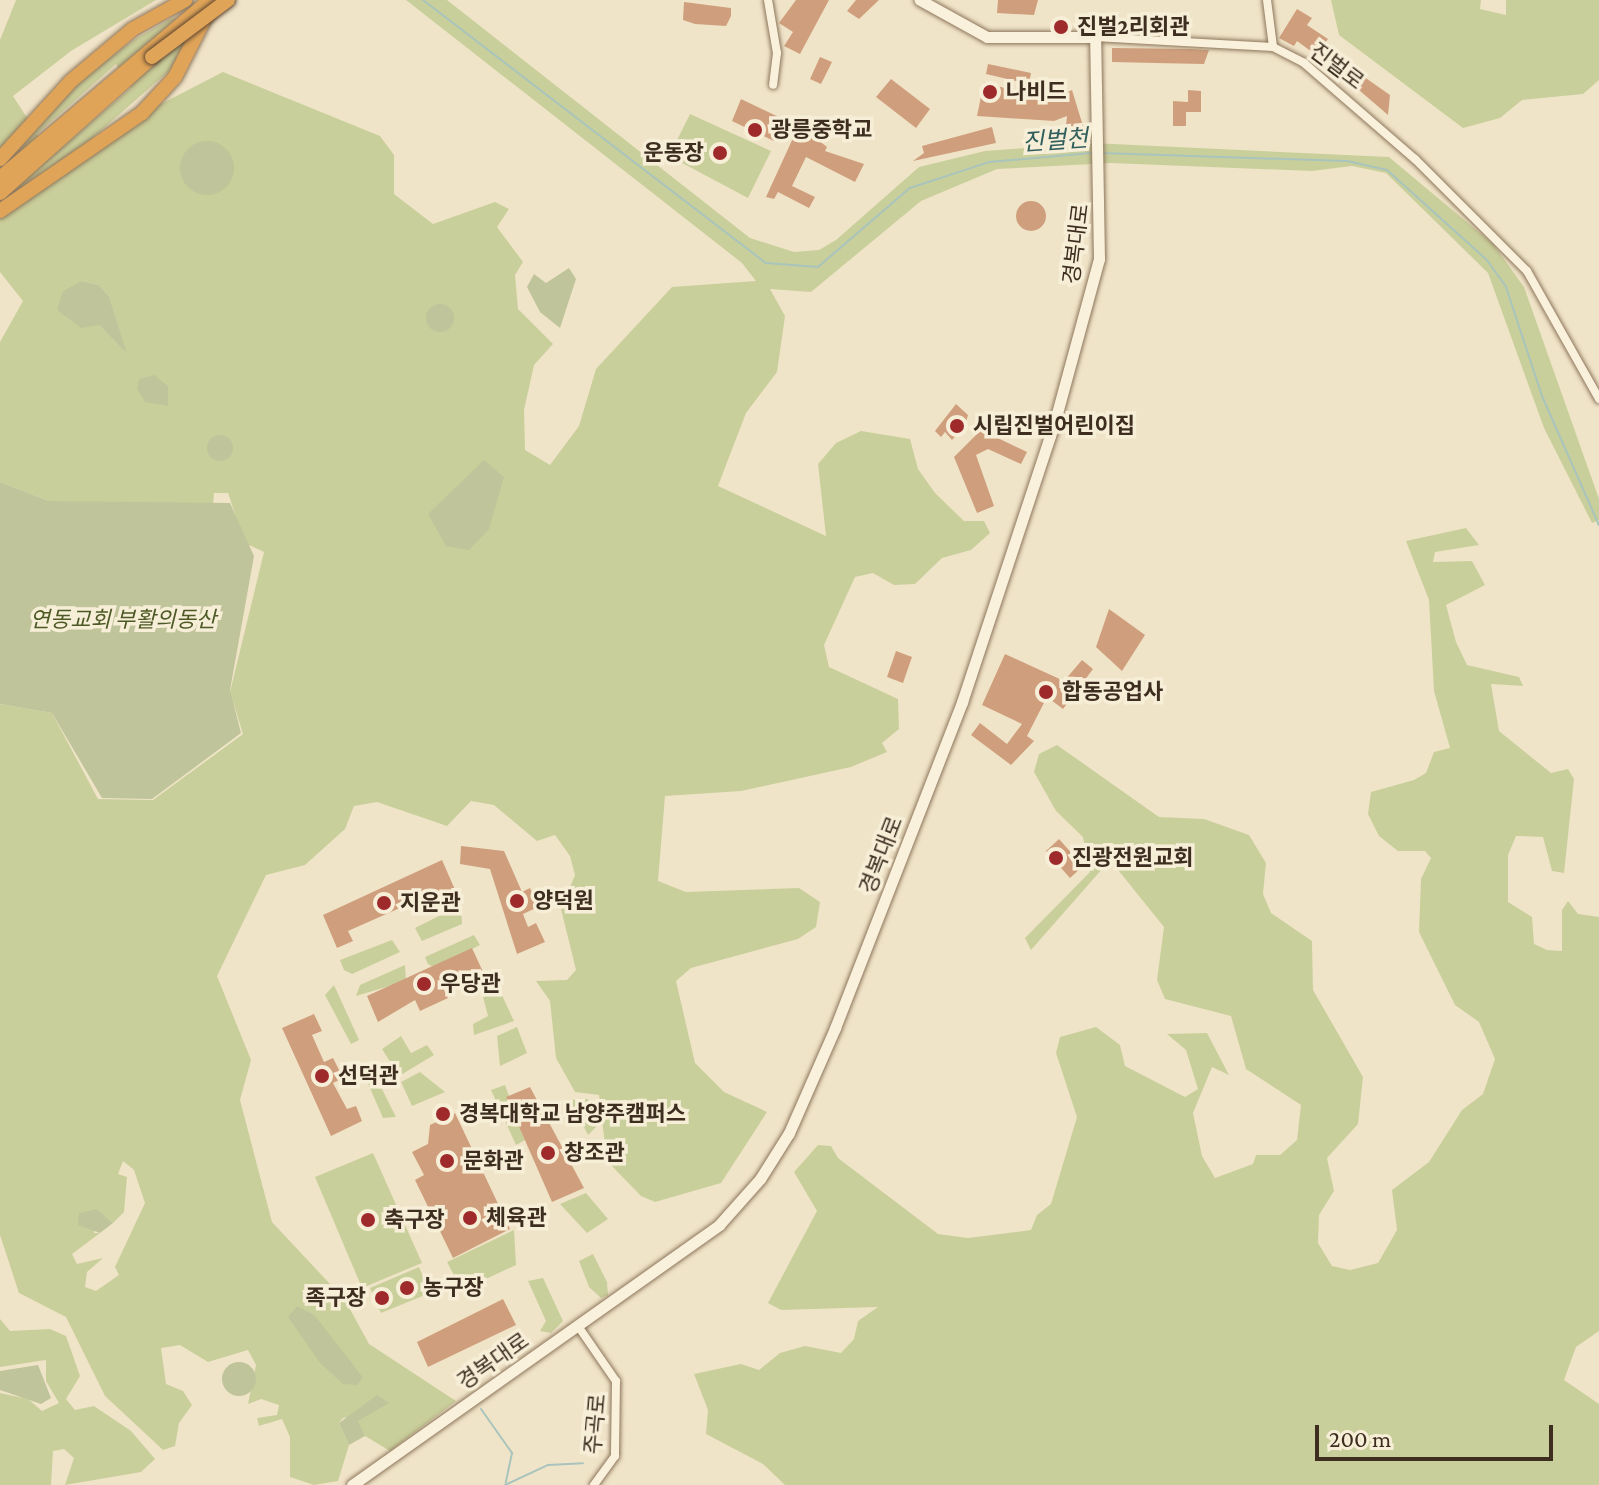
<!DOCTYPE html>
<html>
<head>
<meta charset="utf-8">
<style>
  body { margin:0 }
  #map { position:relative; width:1599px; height:1485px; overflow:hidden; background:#f0e4c8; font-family:"Crimson Pro","Noto Sans KR",serif }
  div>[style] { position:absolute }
  .green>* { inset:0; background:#c9cf9b }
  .cemetery>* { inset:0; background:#bfc49a }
  .round { border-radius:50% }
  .stream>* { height:2px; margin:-1px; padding:0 1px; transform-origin:1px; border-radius:1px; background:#a9c4bc }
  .building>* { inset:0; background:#cf9f7d }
  .roads { filter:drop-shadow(0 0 2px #8d765c) drop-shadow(0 0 2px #8d765c) }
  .street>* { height:8px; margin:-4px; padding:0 4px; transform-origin:4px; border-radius:4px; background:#faf1dc }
  .secondary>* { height:11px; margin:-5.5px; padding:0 5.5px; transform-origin:5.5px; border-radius:5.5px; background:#faf1dc }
  .highway>* { height:14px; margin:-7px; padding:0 7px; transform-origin:7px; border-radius:7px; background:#e0a458 }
  .bridges { filter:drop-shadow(0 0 2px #5b4430) drop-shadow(0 0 2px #5b4430) }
  .highway-bridge>* { height:14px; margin:-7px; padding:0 7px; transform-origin:7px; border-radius:7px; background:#e0a458 }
  .dots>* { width:22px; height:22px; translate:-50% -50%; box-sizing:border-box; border:4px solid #f7eed8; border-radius:50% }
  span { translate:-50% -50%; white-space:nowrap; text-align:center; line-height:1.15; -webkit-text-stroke:7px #f7eed8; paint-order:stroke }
  .poi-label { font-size:22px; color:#3d2e20; font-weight:700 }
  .left { translate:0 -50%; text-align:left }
  .right { translate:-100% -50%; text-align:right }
  .street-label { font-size:22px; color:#3d2e20 }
  .park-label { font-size:22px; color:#4d5a26; font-style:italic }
  .water-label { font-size:24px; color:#2f5d5a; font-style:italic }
  .scale { position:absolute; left:1315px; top:1425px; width:238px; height:36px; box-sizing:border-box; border:4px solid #3d2e20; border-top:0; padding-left:10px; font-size:24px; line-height:28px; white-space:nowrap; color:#3d2e20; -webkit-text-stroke:6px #f7eed8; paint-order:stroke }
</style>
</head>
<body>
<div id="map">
  <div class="green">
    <div style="clip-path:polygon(evenodd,16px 0,156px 0,71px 51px,13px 96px,33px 127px,80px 80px,134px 40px,170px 19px,196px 15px,189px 43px,170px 70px,89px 141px,223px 72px,380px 136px,394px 155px,394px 194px,433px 224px,495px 202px,509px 209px,497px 227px,523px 262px,515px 275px,518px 309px,553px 344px,534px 365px,524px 410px,525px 450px,550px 465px,579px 426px,596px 369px,672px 287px,756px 281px,742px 263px,406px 0,447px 0,750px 238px,794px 252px,819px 250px,836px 240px,919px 167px,985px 151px,1092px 143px,1389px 157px,1493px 244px,1524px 287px,1599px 499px,1599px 520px,1592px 523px,1544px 428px,1488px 273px,1386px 173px,1352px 166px,1312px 171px,1111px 163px,997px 169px,921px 201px,811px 292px,770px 289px,785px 316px,777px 372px,746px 413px,718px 486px,826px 536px,818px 464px,836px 443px,861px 431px,910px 439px,918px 469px,935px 493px,964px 521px,984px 521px,990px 533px,971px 550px,942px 558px,915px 584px,894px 585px,873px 573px,855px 577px,824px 645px,829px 667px,898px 699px,899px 729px,882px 743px,887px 752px,851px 767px,741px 791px,665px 796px,658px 881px,686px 892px,799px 888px,820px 902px,816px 927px,798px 939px,691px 968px,676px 981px,695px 1063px,724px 1092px,767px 1112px,721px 1183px,655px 1202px,641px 1196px,607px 1161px,599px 1095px,575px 1092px,556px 1058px,550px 1001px,536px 981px,567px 980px,576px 970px,561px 909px,575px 875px,570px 856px,555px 835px,537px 841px,494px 805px,471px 801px,447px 826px,377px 802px,354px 806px,345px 829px,305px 865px,266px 875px,217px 976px,251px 1060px,240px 1100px,272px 1222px,345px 1300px,369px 1344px,456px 1401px,390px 1451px,365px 1436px,354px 1416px,343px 1418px,339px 1423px,349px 1445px,338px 1481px,314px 1485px,290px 1477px,290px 1437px,282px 1419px,259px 1426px,257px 1418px,277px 1415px,279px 1405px,261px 1399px,248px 1404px,256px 1365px,248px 1350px,208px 1362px,180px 1345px,161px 1348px,166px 1384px,183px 1391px,192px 1405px,179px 1423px,175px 1446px,163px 1450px,105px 1396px,66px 1317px,19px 1293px,0 1235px,0 704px,52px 713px,98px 799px,153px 800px,243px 734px,230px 692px,264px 552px,245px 543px,228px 493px,214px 493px,213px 505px,49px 501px,0 482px,0 342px,23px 301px,0 272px,0 40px,16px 0,116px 64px,131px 88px,51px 157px,37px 134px,116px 64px,16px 0,82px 281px,99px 285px,109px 296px,126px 353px,99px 325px,82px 281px,16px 0,123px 1161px,134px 1170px,145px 1203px,115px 1267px,119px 1275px,96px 1291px,85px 1287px,87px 1272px,103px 1258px,77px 1264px,72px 1254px,100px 1233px,94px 1233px,97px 1209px,113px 1223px,124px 1212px,127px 1177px,118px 1174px,123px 1161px)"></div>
    <div style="clip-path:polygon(1331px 0,1481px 0,1480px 9px,1506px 15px,1506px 0,1599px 0,1599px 80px,1583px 94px,1522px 100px,1500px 118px,1463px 128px,1339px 35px)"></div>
    <div style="clip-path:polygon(690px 114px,771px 151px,748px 198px,669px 156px)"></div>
    <div style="clip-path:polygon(1466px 528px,1479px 545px,1435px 552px,1433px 562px,1472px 561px,1485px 585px,1446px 605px,1456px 642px,1467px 665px,1519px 677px,1523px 686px,1491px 684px,1499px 731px,1551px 773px,1568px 769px,1574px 779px,1564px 873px,1552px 871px,1543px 837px,1516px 836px,1508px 855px,1508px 902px,1532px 917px,1534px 944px,1547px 950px,1562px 951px,1562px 910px,1568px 901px,1578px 914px,1599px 917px,1599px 1331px,1576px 1347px,1564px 1380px,1599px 1404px,1599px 1485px,785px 1485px,763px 1464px,706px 1434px,708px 1410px,694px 1374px,741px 1364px,759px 1370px,780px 1353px,805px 1346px,841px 1353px,854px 1339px,858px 1321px,878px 1307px,781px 1310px,768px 1303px,817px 1211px,794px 1172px,818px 1145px,831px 1146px,838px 1158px,938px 1234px,968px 1238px,1031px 1230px,1037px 1215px,1051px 1204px,1077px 1117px,1056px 1053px,1060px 1037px,1096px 1027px,1120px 1045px,1125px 1066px,1185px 1097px,1198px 1089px,1186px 1050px,1167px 1034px,1207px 1033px,1229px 1075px,1212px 1067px,1193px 1113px,1202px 1156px,1215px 1178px,1253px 1164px,1256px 1155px,1280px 1155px,1297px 1140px,1301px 1105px,1246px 1069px,1231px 1016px,1165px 999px,1157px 980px,1164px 927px,1110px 860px,1031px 950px,1025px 938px,1090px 872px,1083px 837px,1056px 811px,1034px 772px,1039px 754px,1057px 745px,1159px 817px,1204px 819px,1249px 835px,1266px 863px,1263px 894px,1271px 913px,1312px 941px,1313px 990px,1363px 1077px,1358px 1124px,1327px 1158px,1334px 1191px,1319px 1215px,1318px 1243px,1332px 1266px,1350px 1270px,1378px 1263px,1397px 1230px,1392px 1190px,1429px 1162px,1462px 1110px,1483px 1094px,1495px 1059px,1479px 1022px,1455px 1005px,1419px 932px,1421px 879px,1431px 858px,1425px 851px,1398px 851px,1379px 836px,1368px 814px,1371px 792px,1414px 780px,1426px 773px,1434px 752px,1450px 748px,1434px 691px,1429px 600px,1406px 541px)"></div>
    <div style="clip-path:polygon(461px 905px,462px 924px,422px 941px,415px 928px)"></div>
    <div style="clip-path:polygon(474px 935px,480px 945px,435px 968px,428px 964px,425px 957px)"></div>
    <div style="clip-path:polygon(392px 940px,400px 952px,352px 974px,344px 970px,340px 960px)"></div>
    <div style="clip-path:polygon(405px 965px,406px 981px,356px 996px,360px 985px)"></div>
    <div style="clip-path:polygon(334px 985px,359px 1040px,351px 1044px,325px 995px)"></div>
    <div style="clip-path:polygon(500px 991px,514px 1021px,474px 1035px,473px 1024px,488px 1016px,483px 997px)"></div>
    <div style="clip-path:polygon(517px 1027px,527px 1053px,500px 1066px,497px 1036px)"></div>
    <div style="clip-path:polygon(401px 1036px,411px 1053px,427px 1045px,434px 1055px,399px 1076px,382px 1049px)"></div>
    <div style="clip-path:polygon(369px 1063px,396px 1117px,383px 1118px,360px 1065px)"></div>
    <div style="clip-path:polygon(420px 1072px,445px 1092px,412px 1106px,401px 1082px)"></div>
    <div style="clip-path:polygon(505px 1085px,525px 1140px,516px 1145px,491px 1090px)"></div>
    <div style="clip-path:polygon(587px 1099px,597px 1107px,598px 1125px,588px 1135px,570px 1100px)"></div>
    <div style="clip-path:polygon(373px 1153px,422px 1263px,362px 1288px,315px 1177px)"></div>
    <div style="clip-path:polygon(586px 1193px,608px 1219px,587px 1233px,560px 1204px)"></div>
    <div style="clip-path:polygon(514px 1230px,516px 1265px,475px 1284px,455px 1277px,447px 1262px)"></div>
    <div style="clip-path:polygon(593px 1254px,607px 1282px,608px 1295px,601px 1298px,589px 1287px,579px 1261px)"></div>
    <div style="clip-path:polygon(419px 1267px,430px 1293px,381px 1313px,370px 1288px)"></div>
    <div style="clip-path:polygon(543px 1278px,563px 1321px,551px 1333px,540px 1331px,546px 1321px,528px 1281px)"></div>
    <div style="clip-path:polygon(0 1319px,10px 1331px,50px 1329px,66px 1336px,80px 1376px,66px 1399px,75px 1410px,94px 1406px,131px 1431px,155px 1459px,141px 1472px,65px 1485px,74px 1458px,64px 1449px,53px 1451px,51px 1485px,0 1485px,0 1393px,28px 1399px,42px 1411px,59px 1403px,46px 1381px,46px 1360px,0 1367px)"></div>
  </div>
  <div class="cemetery">
    <div class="round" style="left:180px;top:141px;width:54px;height:54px"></div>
    <div style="clip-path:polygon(569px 268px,576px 279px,560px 328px,540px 312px,527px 287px,534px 274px,546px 283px)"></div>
    <div style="clip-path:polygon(82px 281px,99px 285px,109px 296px,127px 354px,99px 325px,81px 328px,57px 310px,63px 291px)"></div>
    <div class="round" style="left:426px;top:304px;width:28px;height:28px"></div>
    <div style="clip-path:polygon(154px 375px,168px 386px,168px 406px,145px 402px,137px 389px,139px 379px)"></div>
    <div class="round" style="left:207px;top:435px;width:26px;height:26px"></div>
    <div style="clip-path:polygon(484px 460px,504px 477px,489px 529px,469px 550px,446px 546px,428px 514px)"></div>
    <div style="clip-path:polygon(0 482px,49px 501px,230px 503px,254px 556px,230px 690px,241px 733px,152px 799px,102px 798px,52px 713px,0 704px)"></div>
    <div style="clip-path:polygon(97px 1209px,113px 1223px,100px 1233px,78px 1225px,79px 1213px)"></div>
    <div style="clip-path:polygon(297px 1306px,314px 1315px,349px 1359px,363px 1378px,357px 1385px,343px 1384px,320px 1363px,288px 1317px)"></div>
    <div class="round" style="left:222px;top:1362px;width:34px;height:34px"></div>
    <div style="clip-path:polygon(38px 1365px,51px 1398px,41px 1404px,0 1390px,0 1371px)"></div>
    <div style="clip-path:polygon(377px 1395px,389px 1403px,358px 1421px,365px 1436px,349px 1445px,339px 1423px)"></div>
  </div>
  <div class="stream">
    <div style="left:423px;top:0;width:432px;rotate:37.5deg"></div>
    <div style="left:766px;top:263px;width:52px;rotate:4.4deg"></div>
    <div style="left:818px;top:267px;width:121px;rotate:-40.7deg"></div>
    <div style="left:910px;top:188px;width:83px;rotate:-18.2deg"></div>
    <div style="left:989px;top:162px;width:102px;rotate:-5deg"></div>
    <div style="left:1102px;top:153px;width:245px;rotate:1.9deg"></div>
    <div style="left:1347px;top:161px;width:41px;rotate:12.7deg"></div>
    <div style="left:1387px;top:170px;width:133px;rotate:42deg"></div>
    <div style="left:1486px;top:259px;width:34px;rotate:54deg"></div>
    <div style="left:1506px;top:287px;width:115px;rotate:71.7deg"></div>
    <div style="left:1542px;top:396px;width:141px;rotate:66.2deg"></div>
    <div style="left:481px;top:1409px;width:54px;rotate:54.8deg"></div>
    <div style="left:512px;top:1453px;width:30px;rotate:102deg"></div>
    <div style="left:505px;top:1485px;width:47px;rotate:-24.9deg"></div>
    <div style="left:548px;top:1465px;width:35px;rotate:-3deg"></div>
  </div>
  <div class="building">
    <div style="clip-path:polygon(796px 0,829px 0,800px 54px,784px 46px,793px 32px,779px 23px)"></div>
    <div style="clip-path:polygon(856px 0,879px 0,859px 19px,847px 11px)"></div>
    <div style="clip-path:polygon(998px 0,1038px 0,1034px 15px,997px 13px)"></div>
    <div style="clip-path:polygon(684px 2px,731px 8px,731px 16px,726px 26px,695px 24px,683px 20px)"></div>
    <div style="clip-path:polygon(1297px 9px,1312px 18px,1307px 25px,1328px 39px,1324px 44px,1331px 48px,1323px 60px,1297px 41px,1294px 46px,1279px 38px)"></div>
    <div style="clip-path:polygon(1112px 48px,1190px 49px,1209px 50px,1204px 64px,1155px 63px,1112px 62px)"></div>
    <div style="clip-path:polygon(820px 57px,832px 62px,821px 84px,810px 79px)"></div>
    <div style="clip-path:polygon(988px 64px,1031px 73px,1029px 84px,986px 74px)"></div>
    <div style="clip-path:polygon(1360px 74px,1390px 95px,1388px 115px,1352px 84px)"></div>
    <div style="clip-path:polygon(891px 79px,930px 109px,916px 128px,876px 97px)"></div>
    <div style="clip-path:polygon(984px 82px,1049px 101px,1072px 90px,1083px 126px,1066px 126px,1067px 116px,1054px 121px,977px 116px)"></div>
    <div style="clip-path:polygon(1188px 90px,1201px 91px,1201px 112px,1186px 112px,1186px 126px,1173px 126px,1173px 101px,1188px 102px)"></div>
    <div style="clip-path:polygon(741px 99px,785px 120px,774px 141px,732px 121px)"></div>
    <div style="clip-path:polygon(799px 125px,827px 147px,825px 151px,864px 164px,855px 182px,806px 157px,792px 186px,815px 197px,809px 208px,778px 192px,774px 199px,766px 197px)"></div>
    <div style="clip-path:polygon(992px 127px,996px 143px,913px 161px,924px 153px,922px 146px)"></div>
    <div class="round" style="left:1016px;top:201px;width:30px;height:30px"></div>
    <div style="clip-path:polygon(956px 404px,968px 415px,965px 425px,952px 440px,945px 432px,941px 437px,935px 431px)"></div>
    <div style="clip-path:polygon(981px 430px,1027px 452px,1021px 464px,988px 449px,976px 455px,994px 506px,977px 513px,954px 457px)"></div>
    <div style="clip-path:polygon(1109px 609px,1145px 635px,1122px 671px,1096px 647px)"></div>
    <div style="clip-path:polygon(896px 651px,912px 657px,903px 683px,887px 677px)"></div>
    <div style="clip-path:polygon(1005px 654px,1064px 681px,1082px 660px,1093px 669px,1063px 709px,1047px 697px,1027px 736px,1034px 741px,1011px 765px,971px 735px,980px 723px,1007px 744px,1022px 724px,982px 705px)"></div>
    <div style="clip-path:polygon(1059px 839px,1083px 866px,1070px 878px,1046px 851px)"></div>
    <div style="clip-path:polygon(461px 846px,504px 851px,522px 892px,530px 888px,538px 907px,523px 914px,528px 927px,536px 923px,545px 942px,517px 954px,490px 869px,460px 864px)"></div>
    <div style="clip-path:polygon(442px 860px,456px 892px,440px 900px,436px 892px,348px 931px,353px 941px,337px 948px,323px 915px)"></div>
    <div style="clip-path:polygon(472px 948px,484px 974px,443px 988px,448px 998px,420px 1011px,415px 1000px,378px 1022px,367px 996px)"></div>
    <div style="clip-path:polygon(314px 1014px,322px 1031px,312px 1035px,324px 1062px,333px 1058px,343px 1078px,333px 1083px,347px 1109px,356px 1106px,362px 1121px,331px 1136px,282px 1028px)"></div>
    <div style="clip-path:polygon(530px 1087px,584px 1188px,552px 1202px,506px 1097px)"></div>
    <div style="clip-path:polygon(455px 1113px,510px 1229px,453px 1258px,415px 1180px,424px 1175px,412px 1152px,428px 1144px,430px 1125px)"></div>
    <div style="clip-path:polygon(503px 1299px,516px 1325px,428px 1367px,417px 1342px)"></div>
  </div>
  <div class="roads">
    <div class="street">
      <div style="left:768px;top:0;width:54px;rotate:80.4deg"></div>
      <div style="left:777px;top:53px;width:32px;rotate:97deg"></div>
      <div style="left:1267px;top:0;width:47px;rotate:82.7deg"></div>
      <div style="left:1095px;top:37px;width:178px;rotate:3.2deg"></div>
      <div style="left:1273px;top:47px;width:35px;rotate:27deg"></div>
      <div style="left:1304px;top:63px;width:147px;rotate:40.9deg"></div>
      <div style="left:1415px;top:159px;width:158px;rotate:45deg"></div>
      <div style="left:1527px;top:271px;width:147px;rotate:60.6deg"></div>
      <div style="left:578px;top:1326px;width:67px;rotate:55.4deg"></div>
      <div style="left:616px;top:1381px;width:75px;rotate:90.8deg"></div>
      <div style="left:615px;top:1456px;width:36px;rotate:126deg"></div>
    </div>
    <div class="secondary">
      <div style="left:352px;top:1485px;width:450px;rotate:-35.3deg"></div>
      <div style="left:719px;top:1225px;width:62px;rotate:-48.3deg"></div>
      <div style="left:760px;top:1179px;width:54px;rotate:-57.8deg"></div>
      <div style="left:789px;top:1133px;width:115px;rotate:-66.3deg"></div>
      <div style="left:835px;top:1028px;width:350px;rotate:-68.7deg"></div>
      <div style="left:962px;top:702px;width:300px;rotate:-71.7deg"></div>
      <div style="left:1056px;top:417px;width:164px;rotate:-74.8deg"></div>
      <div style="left:1099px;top:259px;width:222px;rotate:-91deg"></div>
      <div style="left:1095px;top:37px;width:108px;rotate:180deg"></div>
      <div style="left:987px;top:37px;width:77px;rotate:-151.1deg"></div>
    </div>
    <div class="highway">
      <div style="left:0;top:159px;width:105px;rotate:-47.7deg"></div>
      <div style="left:71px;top:81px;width:81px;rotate:-40deg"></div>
      <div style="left:133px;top:29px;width:60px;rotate:-29.1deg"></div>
      <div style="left:0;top:178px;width:275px;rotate:-40.3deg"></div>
      <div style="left:0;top:193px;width:204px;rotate:-41.8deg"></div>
      <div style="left:0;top:211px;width:173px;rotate:-34.6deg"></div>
      <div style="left:142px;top:113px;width:49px;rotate:-47.5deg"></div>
      <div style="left:175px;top:77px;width:86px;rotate:-63.1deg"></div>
    </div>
  </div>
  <div class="bridges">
    <div class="highway-bridge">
      <div style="left:152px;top:57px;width:95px;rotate:-36.9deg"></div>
    </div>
  </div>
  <div class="dots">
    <div style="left:1061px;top:27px;background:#9e2a2b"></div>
    <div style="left:990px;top:92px;background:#9e2a2b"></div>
    <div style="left:755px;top:130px;background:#9e2a2b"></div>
    <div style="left:720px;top:153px;background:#9e2a2b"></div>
    <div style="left:957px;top:426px;background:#9e2a2b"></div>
    <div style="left:1046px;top:692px;background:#9e2a2b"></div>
    <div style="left:1056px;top:858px;background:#9e2a2b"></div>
    <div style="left:517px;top:901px;background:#9e2a2b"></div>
    <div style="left:384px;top:903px;background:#9e2a2b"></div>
    <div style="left:424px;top:984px;background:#9e2a2b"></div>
    <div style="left:322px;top:1076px;background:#9e2a2b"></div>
    <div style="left:443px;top:1114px;background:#9e2a2b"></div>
    <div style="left:548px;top:1153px;background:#9e2a2b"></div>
    <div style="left:447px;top:1161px;background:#9e2a2b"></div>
    <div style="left:470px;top:1218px;background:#9e2a2b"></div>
    <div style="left:368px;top:1220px;background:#9e2a2b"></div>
    <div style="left:407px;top:1288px;background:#9e2a2b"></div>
    <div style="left:382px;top:1298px;background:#9e2a2b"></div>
  </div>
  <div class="poi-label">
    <span class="left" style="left:1077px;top:27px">진벌2리회관</span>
    <span class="left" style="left:1006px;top:92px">나비드</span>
    <span class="left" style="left:771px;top:130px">광릉중학교</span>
    <span class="right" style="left:704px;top:153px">운동장</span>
    <span class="left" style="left:973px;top:426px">시립진벌어린이집</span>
    <span class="left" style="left:1062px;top:692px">합동공업사</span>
    <span class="left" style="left:1072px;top:858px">진광전원교회</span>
    <span class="left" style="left:533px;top:901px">양덕원</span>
    <span class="left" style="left:400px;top:903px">지운관</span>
    <span class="left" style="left:440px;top:984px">우당관</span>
    <span class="left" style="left:338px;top:1076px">선덕관</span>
    <span class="left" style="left:459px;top:1114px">경복대학교 남양주캠퍼스</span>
    <span class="left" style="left:564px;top:1153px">창조관</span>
    <span class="left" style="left:463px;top:1161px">문화관</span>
    <span class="left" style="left:486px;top:1218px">체육관</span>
    <span class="left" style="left:384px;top:1220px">축구장</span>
    <span class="left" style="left:423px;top:1288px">농구장</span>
    <span class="right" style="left:366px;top:1298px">족구장</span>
  </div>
  <div class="street-label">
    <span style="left:1337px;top:66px;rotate:37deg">진벌로</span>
    <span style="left:1076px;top:244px;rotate:-83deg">경복대로</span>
    <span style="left:881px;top:855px;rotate:-69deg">경복대로</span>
    <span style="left:493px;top:1361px;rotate:-35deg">경복대로</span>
    <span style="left:595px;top:1424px;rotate:-85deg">주곡로</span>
  </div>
  <div class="park-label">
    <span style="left:123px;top:620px">연동교회 부활의동산</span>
  </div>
  <div class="water-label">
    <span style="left:1055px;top:140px;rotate:-4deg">진벌천</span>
  </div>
  <div class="scale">200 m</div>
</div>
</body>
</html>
